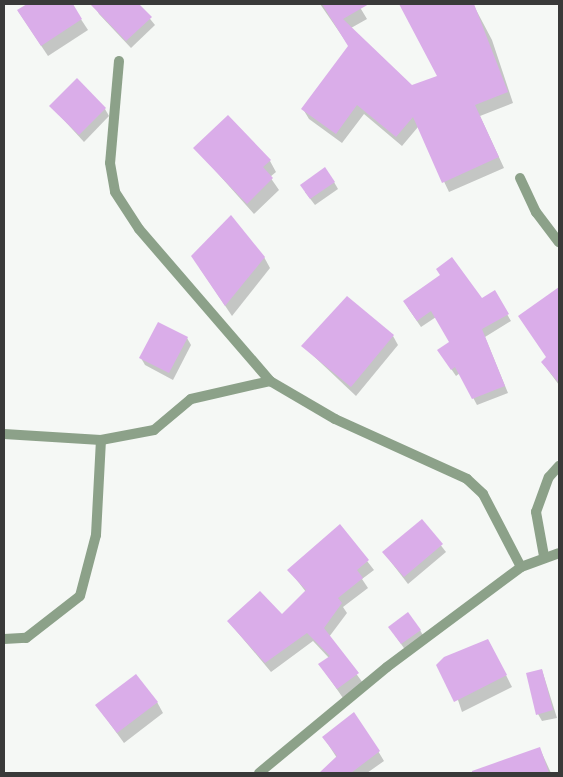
<!DOCTYPE html>
<html>
<head>
<meta charset="utf-8">
<style>
  body { margin:0 }
  #map { position:relative; width:563px; height:777px; overflow:hidden; background:#f5f8f5; font-family:Figtree,sans-serif }
  div>[style] { position:absolute }
  .shadow>* { inset:0; background:#0003 }
  .building>* { inset:0; background:#daade9 }
  .minor>* { height:10px; margin:-5px; padding:0 5px; transform-origin:5px; border-radius:5px; background:#8ca189 }
  span { translate:-50% -50%; white-space:nowrap; text-align:center; line-height:1.15; -webkit-text-stroke:4px #fff; paint-order:stroke }
  .frame { position:absolute; inset:0; border:5px solid #393a39; pointer-events:none }
</style>
</head>
<body>
<div id="map">
  <div class="shadow">
    <div style="clip-path:polygon(29px 4px,71px 4px,88px 30px,48px 56px,18px 11px)"></div>
    <div style="clip-path:polygon(98px 4px,138px 4px,155px 25px,131px 48px,99px 14px,95px 7px)"></div>
    <div style="clip-path:polygon(320px 4px,358px 4px,367px 19px,351px 28px,412px 87px,439px 77px,402px 7px,473px 4px,492px 40px,513px 103px,480px 116px,504px 168px,449px 192px,418px 127px,402px 146px,364px 114px,342px 143px,309px 119px,303px 109px,349px 46px)"></div>
    <div style="clip-path:polygon(51px 106px,105px 109px,109px 116px,84px 142px)"></div>
    <div style="clip-path:polygon(195px 148px,270px 161px,276px 172px,270px 177px,279px 190px,254px 214px)"></div>
    <div style="clip-path:polygon(334px 182px,338px 189px,315px 205px,305px 192px)"></div>
    <div style="clip-path:polygon(264px 257px,270px 268px,232px 316px,199px 267px)"></div>
    <div style="clip-path:polygon(494px 292px,511px 321px,485px 337px,508px 393px,477px 405px,460px 373px,456px 376px,443px 357px,451px 342px,436px 317px,421px 327px,408px 308px,482px 299px)"></div>
    <div style="clip-path:polygon(555px 292px,559px 297px,559px 385px,542px 362px,547px 358px)"></div>
    <div style="clip-path:polygon(393px 336px,398px 345px,356px 396px,303px 346px)"></div>
    <div style="clip-path:polygon(187px 338px,191px 345px,173px 380px,145px 365px,141px 358px)"></div>
    <div style="clip-path:polygon(422px 521px,446px 552px,408px 584px,384px 553px)"></div>
    <div style="clip-path:polygon(340px 526px,374px 570px,362px 579px,368px 588px,343px 607px,347px 613px,329px 637px,363px 683px,343px 698px,320px 665px,329px 658px,313px 641px,271px 672px,228px 621px,282px 616px,306px 592px,289px 570px)"></div>
    <div style="clip-path:polygon(420px 630px,424px 637px,406px 651px,394px 634px)"></div>
    <div style="clip-path:polygon(488px 640px,512px 687px,462px 712px,444px 658px)"></div>
    <div style="clip-path:polygon(542px 670px,557px 718px,542px 721px,538px 714px)"></div>
    <div style="clip-path:polygon(157px 702px,163px 713px,124px 743px,97px 706px)"></div>
    <div style="clip-path:polygon(324px 738px,378px 751px,384px 761px,367px 773px,325px 773px,337px 758px)"></div>
    <div style="clip-path:polygon(540px 749px,551px 773px,492px 773px,490px 766px)"></div>
  </div>
  <div class="building">
    <div style="clip-path:polygon(27px 4px,73px 4px,82px 19px,41px 46px,17px 10px)"></div>
    <div style="clip-path:polygon(90px 4px,139px 4px,152px 17px,126px 41px)"></div>
    <div style="clip-path:polygon(322px 4px,369px 4px,343px 19px,412px 85px,437px 76px,399px 4px,474px 4px,508px 92px,475px 105px,499px 157px,442px 183px,413px 117px,396px 137px,357px 105px,336px 134px,301px 109px,348px 46px)"></div>
    <div style="clip-path:polygon(77px 78px,106px 108px,79px 135px,49px 106px)"></div>
    <div style="clip-path:polygon(228px 115px,271px 160px,263px 167px,273px 178px,247px 204px,193px 148px)"></div>
    <div style="clip-path:polygon(325px 167px,335px 182px,310px 199px,300px 185px)"></div>
    <div style="clip-path:polygon(231px 215px,265px 257px,225px 306px,191px 256px)"></div>
    <div style="clip-path:polygon(452px 257px,482px 298px,495px 290px,509px 314px,482px 329px,505px 386px,472px 399px,455px 367px,451px 370px,437px 350px,449px 342px,431px 311px,417px 321px,403px 301px,440px 275px,436px 269px)"></div>
    <div style="clip-path:polygon(559px 287px,559px 383px,541px 362px,546px 357px,518px 316px)"></div>
    <div style="clip-path:polygon(347px 296px,394px 335px,351px 387px,301px 346px)"></div>
    <div style="clip-path:polygon(158px 322px,188px 337px,169px 373px,139px 358px)"></div>
    <div style="clip-path:polygon(422px 519px,443px 544px,404px 577px,382px 552px)"></div>
    <div style="clip-path:polygon(340px 524px,369px 560px,357px 570px,363px 578px,338px 598px,342px 603px,324px 628px,359px 673px,337px 689px,318px 664px,330px 656px,307px 633px,265px 663px,227px 621px,260px 591px,282px 614px,306px 590px,287px 570px)"></div>
    <div style="clip-path:polygon(408px 612px,421px 630px,401px 644px,388px 627px)"></div>
    <div style="clip-path:polygon(488px 639px,507px 675px,454px 702px,436px 665px,444px 657px)"></div>
    <div style="clip-path:polygon(542px 669px,553px 710px,536px 715px,526px 673px)"></div>
    <div style="clip-path:polygon(136px 674px,158px 702px,117px 733px,95px 705px)"></div>
    <div style="clip-path:polygon(354px 712px,380px 751px,351px 773px,319px 773px,337px 756px,322px 737px)"></div>
    <div style="clip-path:polygon(540px 747px,549px 773px,472px 773px,472px 771px)"></div>
  </div>
  <div class="minor">
    <div style="left:119px;top:61px;width:102px;rotate:95deg"></div>
    <div style="left:110px;top:163px;width:29px;rotate:80deg"></div>
    <div style="left:115px;top:192px;width:44px;rotate:57deg"></div>
    <div style="left:139px;top:229px;width:201px;rotate:49.2deg"></div>
    <div style="left:270px;top:381px;width:75px;rotate:30.3deg"></div>
    <div style="left:335px;top:419px;width:145px;rotate:24.4deg"></div>
    <div style="left:467px;top:479px;width:22px;rotate:43deg"></div>
    <div style="left:483px;top:494px;width:82px;rotate:62.5deg"></div>
    <div style="left:520px;top:178px;width:38px;rotate:65deg"></div>
    <div style="left:536px;top:212px;width:38px;rotate:53deg"></div>
    <div style="left:4px;top:434px;width:97px;rotate:3.5deg"></div>
    <div style="left:101px;top:440px;width:54px;rotate:-10.7deg"></div>
    <div style="left:154px;top:430px;width:48px;rotate:-40deg"></div>
    <div style="left:191px;top:399px;width:81px;rotate:-12.8deg"></div>
    <div style="left:544px;top:556px;width:45px;rotate:-100.3deg"></div>
    <div style="left:536px;top:512px;width:37px;rotate:-70deg"></div>
    <div style="left:549px;top:477px;width:15px;rotate:-48deg"></div>
    <div style="left:4px;top:639px;width:22px;rotate:-3deg"></div>
    <div style="left:26px;top:638px;width:68px;rotate:-37.9deg"></div>
    <div style="left:80px;top:596px;width:63px;rotate:-75.3deg"></div>
    <div style="left:96px;top:535px;width:95px;rotate:-87deg"></div>
    <div style="left:259px;top:773px;width:166px;rotate:-39.6deg"></div>
    <div style="left:387px;top:667px;width:167px;rotate:-36.7deg"></div>
    <div style="left:521px;top:567px;width:40px;rotate:-20.2deg"></div>
  </div>
  <div class="frame"></div>
</div>
</body>
</html>
